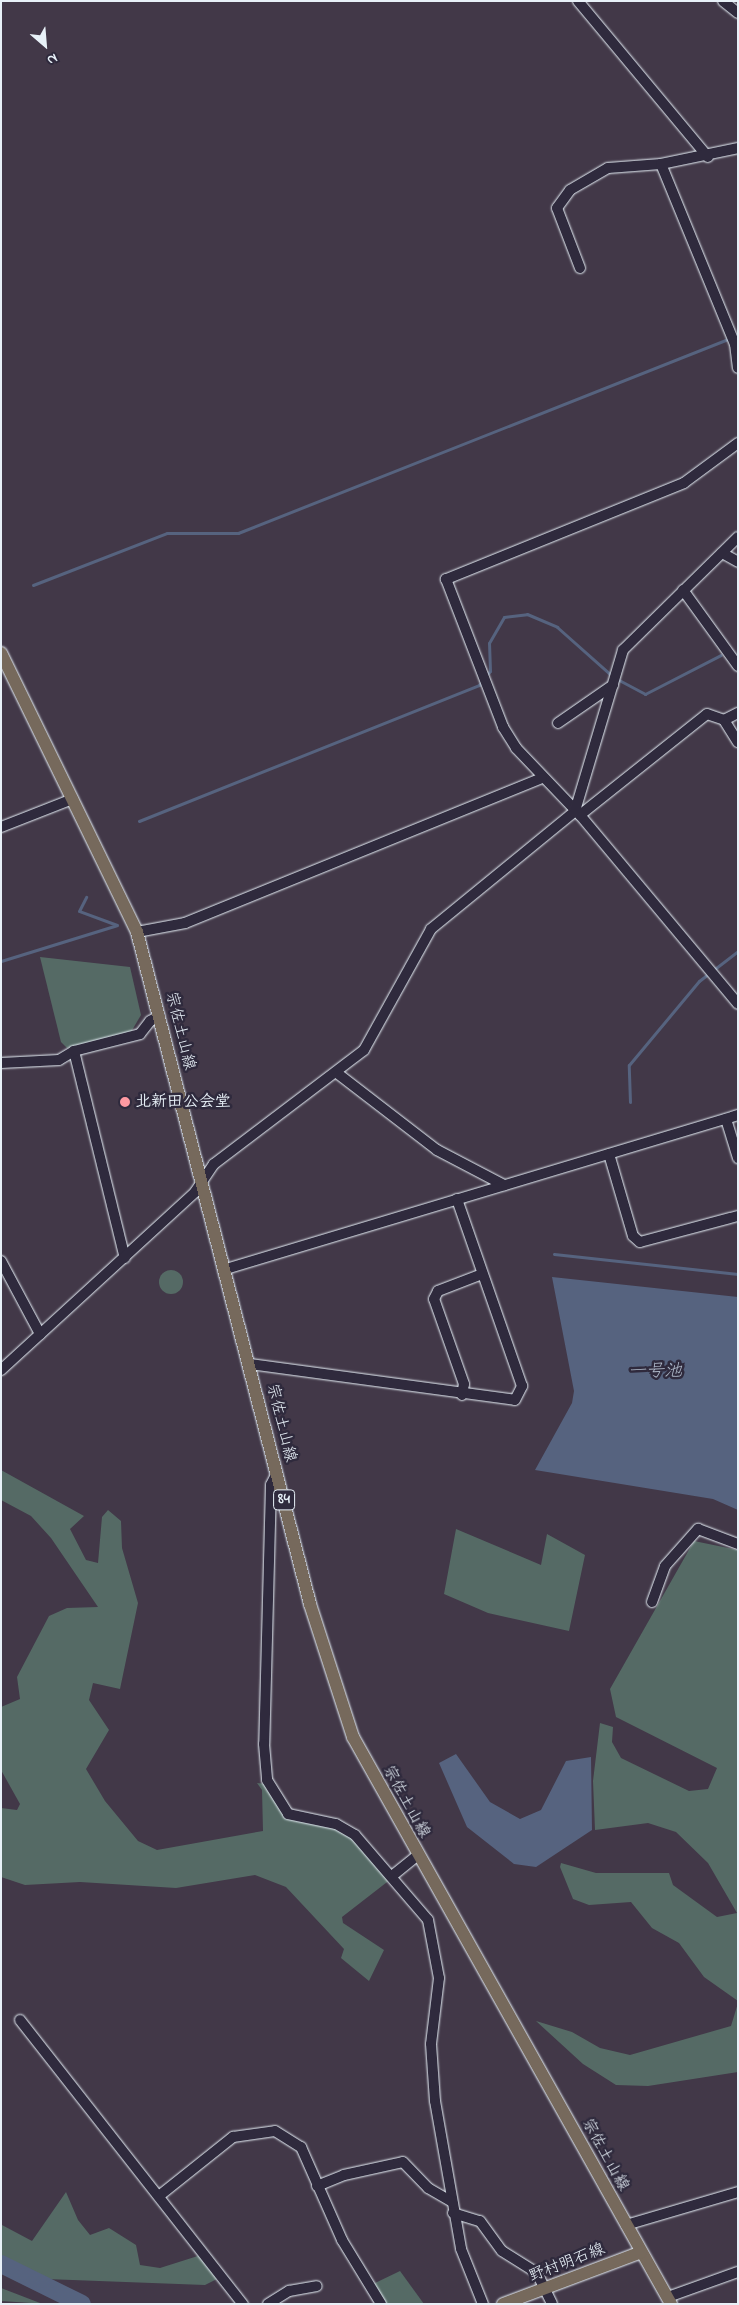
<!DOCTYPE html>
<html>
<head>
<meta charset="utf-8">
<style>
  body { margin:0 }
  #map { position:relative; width:739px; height:2305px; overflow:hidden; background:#423848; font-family:"Indie Flower","Klee One",sans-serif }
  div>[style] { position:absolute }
  .green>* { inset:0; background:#556a65 }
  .round { border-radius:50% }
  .water>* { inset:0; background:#56637f }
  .stream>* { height:3px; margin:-1.5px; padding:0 1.5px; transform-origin:1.5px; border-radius:1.5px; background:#56637f }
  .river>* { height:18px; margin:-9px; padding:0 9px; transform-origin:9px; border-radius:9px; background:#56637f }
  .roads { filter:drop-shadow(0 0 1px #e8f1f8) drop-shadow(0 0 1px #e8f1f8) }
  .minor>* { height:10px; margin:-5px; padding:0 5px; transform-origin:5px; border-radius:5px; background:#2f2a3d }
  .major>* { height:12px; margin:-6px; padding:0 6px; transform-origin:6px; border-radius:6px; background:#76695c }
  .dots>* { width:14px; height:14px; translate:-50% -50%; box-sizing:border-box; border:2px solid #2f2a3d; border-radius:50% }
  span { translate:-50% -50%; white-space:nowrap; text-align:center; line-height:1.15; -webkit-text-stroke:5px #2f2a3d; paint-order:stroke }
  .shield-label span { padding:1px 4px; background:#2f2a3d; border:1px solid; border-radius:4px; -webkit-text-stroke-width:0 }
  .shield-label { font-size:15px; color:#e8f1f8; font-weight:700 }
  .street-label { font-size:16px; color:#e8f1f8 }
  .poi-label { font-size:16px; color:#e8f1f8; font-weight:700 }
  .left { translate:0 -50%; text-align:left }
  .water-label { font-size:18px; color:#aeb8c8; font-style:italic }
  .frame { position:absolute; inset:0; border:2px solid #e8f1f8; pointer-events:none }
  .north { position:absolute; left:20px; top:20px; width:50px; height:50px; -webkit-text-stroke:4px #2f2a3d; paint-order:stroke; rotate:153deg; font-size:14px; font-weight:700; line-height:20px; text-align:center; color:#e8f1f8 }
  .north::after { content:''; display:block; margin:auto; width:18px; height:22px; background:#e8f1f8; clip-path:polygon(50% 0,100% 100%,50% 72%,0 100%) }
</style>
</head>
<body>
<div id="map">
  <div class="green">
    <div style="clip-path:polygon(40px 957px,130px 967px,141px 1015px,131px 1032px,67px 1048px,61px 1042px)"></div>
    <div class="round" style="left:159px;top:1270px;width:24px;height:24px"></div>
    <div style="clip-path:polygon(1px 1470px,84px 1516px,70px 1529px,86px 1560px,98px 1563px,102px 1517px,108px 1510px,121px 1521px,122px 1548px,138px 1603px,120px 1689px,93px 1683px,89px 1700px,109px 1730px,86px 1769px,105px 1801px,138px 1841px,157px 1850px,263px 1831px,262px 1790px,257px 1783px,266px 1784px,296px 1821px,327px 1825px,351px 1835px,391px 1879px,342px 1917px,343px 1923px,384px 1950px,369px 1981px,341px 1958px,344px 1949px,286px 1887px,255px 1875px,176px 1888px,80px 1882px,25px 1885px,1px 1877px,1px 1808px,17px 1810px,20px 1804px,1px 1770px,1px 1707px,20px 1699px,17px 1677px,49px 1616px,67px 1608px,98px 1607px,51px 1538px,31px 1516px,1px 1500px)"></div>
    <div style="clip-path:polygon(456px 1529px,541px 1565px,547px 1534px,585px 1555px,569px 1631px,488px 1613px,444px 1594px)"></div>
    <div style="clip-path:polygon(694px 1541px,738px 1550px,738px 2001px,704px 1977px,679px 1943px,652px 1928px,631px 1902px,589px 1905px,573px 1899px,560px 1867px,561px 1863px,596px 1873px,669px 1873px,673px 1885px,717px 1917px,737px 1913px,708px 1863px,676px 1832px,648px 1823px,595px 1830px,593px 1781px,600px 1723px,613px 1727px,612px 1742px,621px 1758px,689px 1791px,708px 1789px,717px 1768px,616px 1717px,610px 1689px)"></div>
    <div style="clip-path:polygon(738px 2003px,738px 2072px,648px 2086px,616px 2085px,583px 2064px,536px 2021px,572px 2032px,600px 2048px,630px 2055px,731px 2026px)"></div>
    <div style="clip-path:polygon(66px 2192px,78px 2220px,90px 2235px,109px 2228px,136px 2245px,140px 2265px,160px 2268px,201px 2255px,219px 2278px,205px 2285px,46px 2279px,1px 2261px,2px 2225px,32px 2241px)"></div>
    <div style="clip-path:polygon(400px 2271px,424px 2304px,382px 2304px,373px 2284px)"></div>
    <div style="clip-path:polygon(1px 2288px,40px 2303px,46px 2304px,1px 2301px)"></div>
  </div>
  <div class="water">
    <div style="clip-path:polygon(552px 1277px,738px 1297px,738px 1510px,713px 1499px,535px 1470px,572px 1403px,574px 1391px)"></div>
    <div style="clip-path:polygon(456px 1754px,490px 1802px,520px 1819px,541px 1810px,566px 1761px,591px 1757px,592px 1830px,536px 1867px,514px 1864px,467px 1827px,439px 1763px)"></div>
  </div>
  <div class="stream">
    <div style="left:33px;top:585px;width:144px;rotate:-21.2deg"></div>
    <div style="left:167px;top:533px;width:71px"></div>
    <div style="left:238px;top:533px;width:538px;rotate:-21.6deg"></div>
    <div style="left:617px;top:679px;width:32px;rotate:28deg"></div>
    <div style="left:645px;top:694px;width:85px;rotate:-27.2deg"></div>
    <div style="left:139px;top:821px;width:366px;rotate:-21.8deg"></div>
    <div style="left:479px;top:685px;width:18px;rotate:-52deg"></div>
    <div style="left:490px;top:671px;width:28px;rotate:-92deg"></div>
    <div style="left:489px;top:643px;width:30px;rotate:-60deg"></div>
    <div style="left:504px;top:617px;width:23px;rotate:-7deg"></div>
    <div style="left:527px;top:614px;width:33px;rotate:23deg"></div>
    <div style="left:557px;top:627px;width:74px;rotate:41.7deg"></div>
    <div style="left:1px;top:961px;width:121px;rotate:-17.2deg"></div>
    <div style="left:117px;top:925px;width:40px;rotate:-159.8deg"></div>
    <div style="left:79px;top:911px;width:16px;rotate:-63deg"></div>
    <div style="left:630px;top:1102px;width:37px;rotate:-92deg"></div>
    <div style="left:629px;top:1065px;width:109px;rotate:-50.2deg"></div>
    <div style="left:699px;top:981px;width:49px;rotate:-37.6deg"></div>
    <div style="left:554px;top:1254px;width:185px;rotate:6.2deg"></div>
  </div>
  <div class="river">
    <div style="left:1px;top:2264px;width:90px;rotate:26.3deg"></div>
  </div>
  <div class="roads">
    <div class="minor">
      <div style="left:578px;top:1px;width:203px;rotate:50.2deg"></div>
      <div style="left:723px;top:1px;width:19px;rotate:39deg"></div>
      <div style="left:661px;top:164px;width:195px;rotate:67.7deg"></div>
      <div style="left:735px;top:344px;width:24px;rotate:83deg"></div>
      <div style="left:580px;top:268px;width:64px;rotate:-111deg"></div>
      <div style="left:557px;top:208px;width:22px;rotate:-54deg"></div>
      <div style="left:570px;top:190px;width:44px;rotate:-30.1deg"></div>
      <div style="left:608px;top:168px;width:53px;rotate:-4.3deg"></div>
      <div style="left:661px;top:164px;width:79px;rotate:-11.7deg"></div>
      <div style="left:738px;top:443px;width:67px;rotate:143.5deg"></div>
      <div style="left:684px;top:483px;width:257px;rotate:158deg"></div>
      <div style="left:446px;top:579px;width:159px;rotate:68.9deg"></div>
      <div style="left:503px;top:727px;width:25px;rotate:58deg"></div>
      <div style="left:516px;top:748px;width:93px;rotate:46.3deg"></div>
      <div style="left:580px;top:815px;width:246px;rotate:50.1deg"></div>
      <div style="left:722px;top:553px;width:18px;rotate:29deg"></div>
      <div style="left:683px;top:590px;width:94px;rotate:54.1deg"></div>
      <div style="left:724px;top:720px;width:16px;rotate:-27deg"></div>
      <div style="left:558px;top:723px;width:67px;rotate:-34.6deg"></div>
      <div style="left:580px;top:815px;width:162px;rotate:-38.5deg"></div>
      <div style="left:707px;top:714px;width:18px;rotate:19deg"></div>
      <div style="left:724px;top:720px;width:26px;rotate:58deg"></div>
      <div style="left:1px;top:827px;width:77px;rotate:-21.3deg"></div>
      <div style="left:137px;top:932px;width:49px;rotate:-10.6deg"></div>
      <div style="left:185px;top:923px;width:385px;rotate:-22.1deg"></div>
      <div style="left:74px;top:1051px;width:213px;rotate:76.2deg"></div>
      <div style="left:1px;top:1063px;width:58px;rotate:-3deg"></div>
      <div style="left:59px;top:1060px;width:17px;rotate:-31deg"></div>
      <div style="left:74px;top:1051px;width:68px;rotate:-14.4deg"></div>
      <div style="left:140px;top:1034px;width:16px;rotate:-52deg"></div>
      <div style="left:150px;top:1021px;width:11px;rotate:-27deg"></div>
      <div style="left:337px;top:1073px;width:126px;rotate:37.6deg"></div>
      <div style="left:437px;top:1150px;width:76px;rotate:27.6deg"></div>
      <div style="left:726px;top:1119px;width:41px;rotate:72.9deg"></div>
      <div style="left:609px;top:1154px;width:85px;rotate:73.7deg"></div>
      <div style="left:633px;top:1236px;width:9px;rotate:41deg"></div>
      <div style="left:640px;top:1242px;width:101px;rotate:-14.9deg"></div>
      <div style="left:1px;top:1261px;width:83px;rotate:61.9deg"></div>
      <div style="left:226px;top:1269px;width:535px;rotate:-16.74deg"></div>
      <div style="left:250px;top:1364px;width:267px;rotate:7.7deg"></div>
      <div style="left:515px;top:1400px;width:16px;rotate:-63deg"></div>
      <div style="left:522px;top:1386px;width:198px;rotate:-109.2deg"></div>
      <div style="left:1px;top:1370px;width:263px;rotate:-42.5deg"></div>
      <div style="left:195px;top:1192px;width:34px;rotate:-56deg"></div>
      <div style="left:214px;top:1164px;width:188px;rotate:-37.2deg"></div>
      <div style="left:364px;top:1050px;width:138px;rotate:-61deg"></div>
      <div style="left:431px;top:929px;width:186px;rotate:-39.3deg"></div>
      <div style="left:575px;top:811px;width:168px;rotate:-73.4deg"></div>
      <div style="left:623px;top:650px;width:161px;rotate:-44.5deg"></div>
      <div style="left:462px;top:1395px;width:11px;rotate:-80deg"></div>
      <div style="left:464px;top:1384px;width:90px;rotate:-109.4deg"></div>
      <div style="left:434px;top:1299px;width:9px;rotate:-63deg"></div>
      <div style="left:438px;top:1291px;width:47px;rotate:-21.1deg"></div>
      <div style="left:277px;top:1473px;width:13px;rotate:117deg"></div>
      <div style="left:271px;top:1485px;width:259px;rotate:91.5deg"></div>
      <div style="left:264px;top:1744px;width:36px;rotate:85deg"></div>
      <div style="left:267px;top:1780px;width:40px;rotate:58deg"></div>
      <div style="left:288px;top:1814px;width:49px;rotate:11.8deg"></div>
      <div style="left:336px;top:1824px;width:22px;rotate:30deg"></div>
      <div style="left:355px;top:1835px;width:112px;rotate:49.3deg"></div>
      <div style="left:428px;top:1920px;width:59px;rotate:79.3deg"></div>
      <div style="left:439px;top:1978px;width:66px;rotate:96.9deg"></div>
      <div style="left:431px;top:2044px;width:57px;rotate:86deg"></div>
      <div style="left:435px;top:2101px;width:150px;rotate:80deg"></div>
      <div style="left:461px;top:2249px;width:59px;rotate:68.2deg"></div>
      <div style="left:652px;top:1602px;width:38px;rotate:-70deg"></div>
      <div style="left:665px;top:1566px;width:50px;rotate:-48.3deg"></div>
      <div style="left:698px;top:1529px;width:43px;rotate:20.6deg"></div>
      <div style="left:392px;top:1876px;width:32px;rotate:-39deg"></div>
      <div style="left:20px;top:2020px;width:361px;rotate:51.9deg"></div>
      <div style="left:317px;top:2186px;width:29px;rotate:-22deg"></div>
      <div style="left:344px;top:2175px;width:60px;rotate:-12.4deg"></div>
      <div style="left:403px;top:2162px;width:36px;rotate:46deg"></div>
      <div style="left:428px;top:2188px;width:28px;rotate:30deg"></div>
      <div style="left:159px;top:2196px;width:95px;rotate:-38.6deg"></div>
      <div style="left:233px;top:2137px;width:42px;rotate:-8.1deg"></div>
      <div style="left:275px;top:2131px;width:31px;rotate:32deg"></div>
      <div style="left:301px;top:2147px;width:102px;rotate:66.2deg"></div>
      <div style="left:342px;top:2240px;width:75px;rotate:58.6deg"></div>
      <div style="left:453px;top:2213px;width:28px;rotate:17deg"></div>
      <div style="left:480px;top:2221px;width:37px;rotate:54deg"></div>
      <div style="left:502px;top:2251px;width:41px;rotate:32.2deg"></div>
      <div style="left:537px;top:2273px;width:34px;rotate:64deg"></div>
      <div style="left:626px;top:2225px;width:117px;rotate:-16.4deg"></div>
      <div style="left:668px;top:2297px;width:74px;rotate:-19.7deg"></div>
      <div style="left:268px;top:2304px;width:25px;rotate:-32deg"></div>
      <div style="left:289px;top:2291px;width:28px;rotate:-10deg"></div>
    </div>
    <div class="major">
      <div style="left:1px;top:653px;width:310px;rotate:64deg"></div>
      <div style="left:137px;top:932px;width:694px;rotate:75.56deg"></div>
      <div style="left:310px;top:1604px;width:140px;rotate:72.1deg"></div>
      <div style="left:353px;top:1737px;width:650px;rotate:60.71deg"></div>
      <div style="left:503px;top:2304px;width:147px;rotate:-20.6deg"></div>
    </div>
  </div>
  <div class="dots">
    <div style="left:125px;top:1102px;background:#ff9aa2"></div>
  </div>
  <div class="shield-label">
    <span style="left:284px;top:1500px">84</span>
  </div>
  <div class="street-label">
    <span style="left:180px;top:1031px;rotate:76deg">宗佐土山線</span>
    <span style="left:281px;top:1423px;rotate:76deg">宗佐土山線</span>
    <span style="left:406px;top:1802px;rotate:61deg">宗佐土山線</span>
    <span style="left:605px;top:2155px;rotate:61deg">宗佐土山線</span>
    <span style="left:567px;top:2263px;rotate:-21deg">野村明石線</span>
  </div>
  <div class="poi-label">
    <span class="left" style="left:135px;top:1102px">北新田公会堂</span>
  </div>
  <div class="water-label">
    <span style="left:655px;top:1372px">一号池</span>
  </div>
  <div class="frame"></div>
  <div class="north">N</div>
</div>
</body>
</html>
